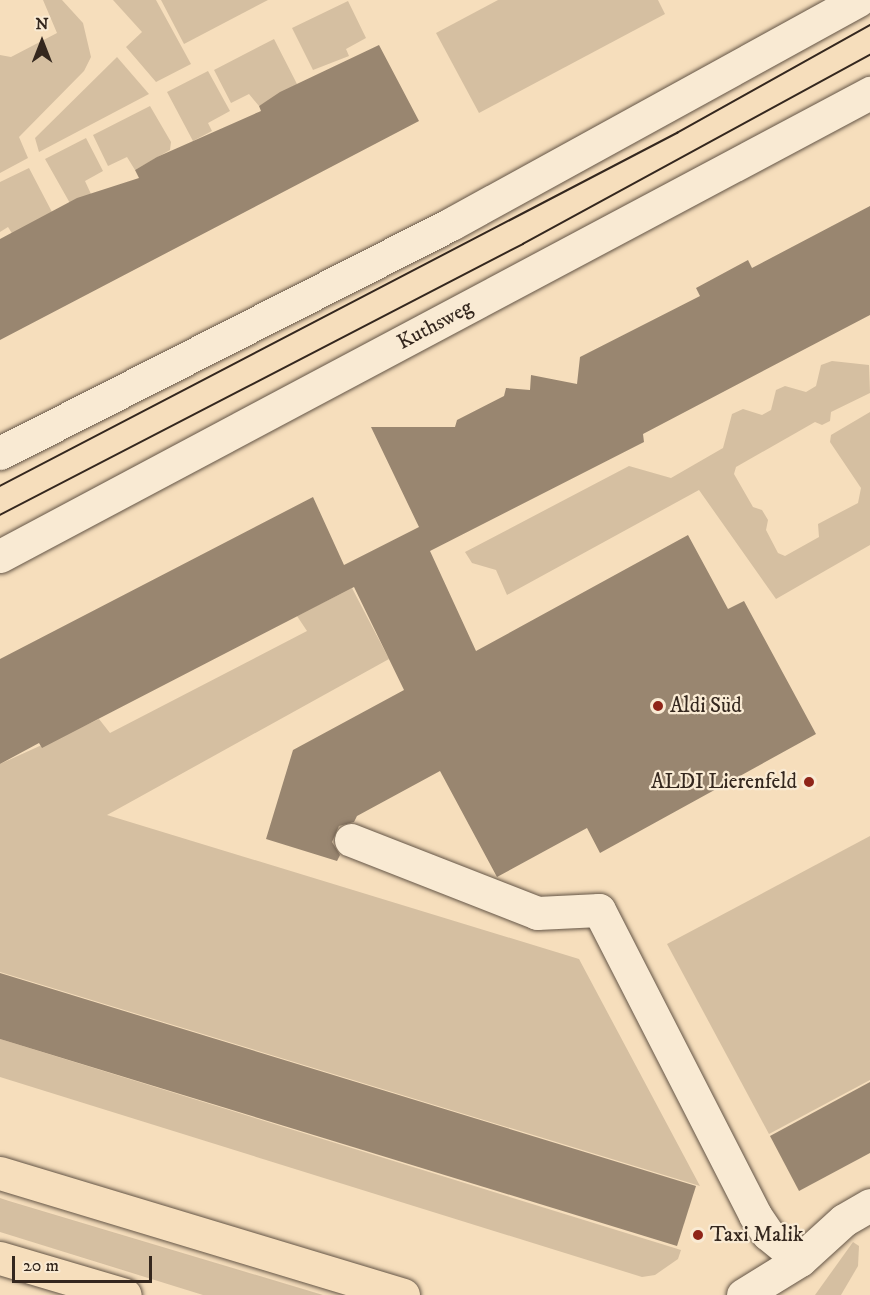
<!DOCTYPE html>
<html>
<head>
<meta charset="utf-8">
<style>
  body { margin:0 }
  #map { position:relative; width:870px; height:1295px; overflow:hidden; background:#f6debc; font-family:"IM FELL DW Pica",serif }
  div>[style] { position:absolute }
  .green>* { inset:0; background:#d5bfa1 }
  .building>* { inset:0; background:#998670 }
  .roads { filter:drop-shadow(0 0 2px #645546) drop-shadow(0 0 2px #645546) }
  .minor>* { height:33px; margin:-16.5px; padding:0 16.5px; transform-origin:16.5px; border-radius:16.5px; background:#f9ead3 }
  .major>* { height:33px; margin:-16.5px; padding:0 16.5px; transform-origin:16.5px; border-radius:16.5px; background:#f6debc }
  .tram>* { height:1.5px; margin:-0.75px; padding:0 0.75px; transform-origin:0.75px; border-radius:0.75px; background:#34271e }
  .dots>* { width:16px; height:16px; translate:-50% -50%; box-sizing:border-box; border:3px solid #f9ead3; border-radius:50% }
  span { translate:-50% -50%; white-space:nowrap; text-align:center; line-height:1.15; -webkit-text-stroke:4.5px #f9ead3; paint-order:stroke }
  .street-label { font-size:21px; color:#34271e }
  .poi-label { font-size:21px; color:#34271e }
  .left { translate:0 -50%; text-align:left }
  .right { translate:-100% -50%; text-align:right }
  .north { position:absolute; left:12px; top:12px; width:60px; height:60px; -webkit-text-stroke:4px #f9ead3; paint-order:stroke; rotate:0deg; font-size:16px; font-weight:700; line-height:24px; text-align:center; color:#34271e }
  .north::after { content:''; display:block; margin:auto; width:21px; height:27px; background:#34271e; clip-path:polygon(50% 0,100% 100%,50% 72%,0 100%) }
  .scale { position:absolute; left:12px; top:1256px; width:140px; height:27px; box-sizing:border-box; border:3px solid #34271e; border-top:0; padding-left:8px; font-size:18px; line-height:21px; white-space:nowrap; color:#34271e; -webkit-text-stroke:4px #f9ead3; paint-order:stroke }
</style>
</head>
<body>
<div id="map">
  <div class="green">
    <div style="clip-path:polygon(43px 0,62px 0,83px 23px,91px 57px,84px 71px,19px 137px,28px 158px,0 173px,0 55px,11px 57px,57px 33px)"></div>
    <div style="clip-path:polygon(113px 0,156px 0,191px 64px,156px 82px,126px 47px,142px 32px)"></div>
    <div style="clip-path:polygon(161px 0,268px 0,184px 44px)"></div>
    <div style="clip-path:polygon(498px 0,658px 0,665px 14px,479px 113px,436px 33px)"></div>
    <div style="clip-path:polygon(348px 1px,366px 38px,346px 49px,349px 56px,313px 70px,292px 28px)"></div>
    <div style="clip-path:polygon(274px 39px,297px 84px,259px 106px,249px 94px,231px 103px,214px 70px)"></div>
    <div style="clip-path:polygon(117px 57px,149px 94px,39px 152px,35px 138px)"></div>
    <div style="clip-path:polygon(208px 71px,230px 111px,208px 123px,212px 131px,193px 141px,167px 92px)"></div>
    <div style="clip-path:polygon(150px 106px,171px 142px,170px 150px,135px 170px,127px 157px,108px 166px,93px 135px)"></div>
    <div style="clip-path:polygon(86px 138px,103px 171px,85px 181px,91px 194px,71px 205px,45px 159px)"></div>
    <div style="clip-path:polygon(29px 168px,52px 212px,13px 235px,8px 227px,0 232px,0 182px)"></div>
    <div style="clip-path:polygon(832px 361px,869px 365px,870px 393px,831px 412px,830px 421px,822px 425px,815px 422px,736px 467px,734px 474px,753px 507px,762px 510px,768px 520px,766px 530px,778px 553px,785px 556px,819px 537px,818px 524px,858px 503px,861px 488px,830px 442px,831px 435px,870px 412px,870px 545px,776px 599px,699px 490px,507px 595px,496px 570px,472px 563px,465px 552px,629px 466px,671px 478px,723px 448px,732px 414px,743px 409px,762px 415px,771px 410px,776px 390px,785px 386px,806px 392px,816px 386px,821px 365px)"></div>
    <div style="clip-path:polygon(352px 588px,389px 659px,107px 815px,579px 959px,700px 1186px,0 972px,0 764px,99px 719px,110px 733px,307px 631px,297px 616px)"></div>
    <div style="clip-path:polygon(870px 836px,870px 1080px,769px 1134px,667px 944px)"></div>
    <div style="clip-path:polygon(0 1039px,681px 1250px,678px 1259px,655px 1275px,642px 1277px,0 1077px)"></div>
    <div style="clip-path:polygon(0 1198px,9px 1201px,323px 1295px,203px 1295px,0 1232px)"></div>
    <div style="clip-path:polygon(853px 1242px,859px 1246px,858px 1266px,841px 1295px,815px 1295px)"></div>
  </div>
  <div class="building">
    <div style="clip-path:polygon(379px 45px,419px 121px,0 340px,0 239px,77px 198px,139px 178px,135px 170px,157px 157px,261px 111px,259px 106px,280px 92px)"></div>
    <div style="clip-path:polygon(870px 206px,870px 315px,643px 434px,644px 442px,430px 551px,476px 651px,688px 535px,728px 609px,744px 601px,816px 734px,600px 853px,587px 828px,497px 877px,440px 771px,357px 816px,354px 822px,339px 826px,332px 842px,340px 855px,337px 861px,266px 839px,293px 750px,404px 690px,354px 587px,42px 748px,39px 743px,0 764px,0 659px,313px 497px,344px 565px,419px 527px,371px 427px,455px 427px,457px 420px,504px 396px,506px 388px,530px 390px,531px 375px,577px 384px,580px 357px,700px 296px,696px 288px,748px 260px,752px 268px)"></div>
    <div style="clip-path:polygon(0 973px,696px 1186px,677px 1246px,0 1039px)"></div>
    <div style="clip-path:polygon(870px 1082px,870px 1153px,799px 1191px,770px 1136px)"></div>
  </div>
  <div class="roads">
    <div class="minor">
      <div style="left:0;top:453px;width:506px;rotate:-26.92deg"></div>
      <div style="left:451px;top:224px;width:465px;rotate:-28.8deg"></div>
      <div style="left:0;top:556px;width:986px;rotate:-28.02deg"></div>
      <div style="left:351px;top:840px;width:200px;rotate:21.4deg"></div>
      <div style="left:537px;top:913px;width:62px;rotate:-2.8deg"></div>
      <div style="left:599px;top:910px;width:343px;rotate:62.9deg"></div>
      <div style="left:755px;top:1215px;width:23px;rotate:56deg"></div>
      <div style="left:768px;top:1234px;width:41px;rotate:39.1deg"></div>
      <div style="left:743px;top:1295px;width:67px;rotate:-31.6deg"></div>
      <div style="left:800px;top:1260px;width:59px;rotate:-42.3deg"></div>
      <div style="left:844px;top:1220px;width:30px;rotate:-30deg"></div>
    </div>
    <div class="major">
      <div style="left:0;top:1173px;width:421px;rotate:16.8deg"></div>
      <div style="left:0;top:1258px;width:130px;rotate:16.5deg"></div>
    </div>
  </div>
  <div class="tram">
    <div style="left:0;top:486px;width:764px;rotate:-27.54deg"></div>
    <div style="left:677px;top:133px;width:221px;rotate:-29.2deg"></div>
    <div style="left:0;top:515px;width:589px;rotate:-27.39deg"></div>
    <div style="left:523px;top:244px;width:395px;rotate:-28.6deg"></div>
  </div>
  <div class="dots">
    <div style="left:658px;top:706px;background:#8f2418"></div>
    <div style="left:809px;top:782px;background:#8f2418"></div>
    <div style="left:698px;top:1235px;background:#8f2418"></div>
  </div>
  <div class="street-label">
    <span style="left:435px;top:325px;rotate:-28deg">Kuthsweg</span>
  </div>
  <div class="poi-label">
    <span class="left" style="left:670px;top:706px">Aldi Süd</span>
    <span class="right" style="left:797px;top:782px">ALDI Lierenfeld</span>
    <span class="left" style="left:710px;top:1235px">Taxi Malik</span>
  </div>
  <div class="north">N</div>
  <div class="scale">20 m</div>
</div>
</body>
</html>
